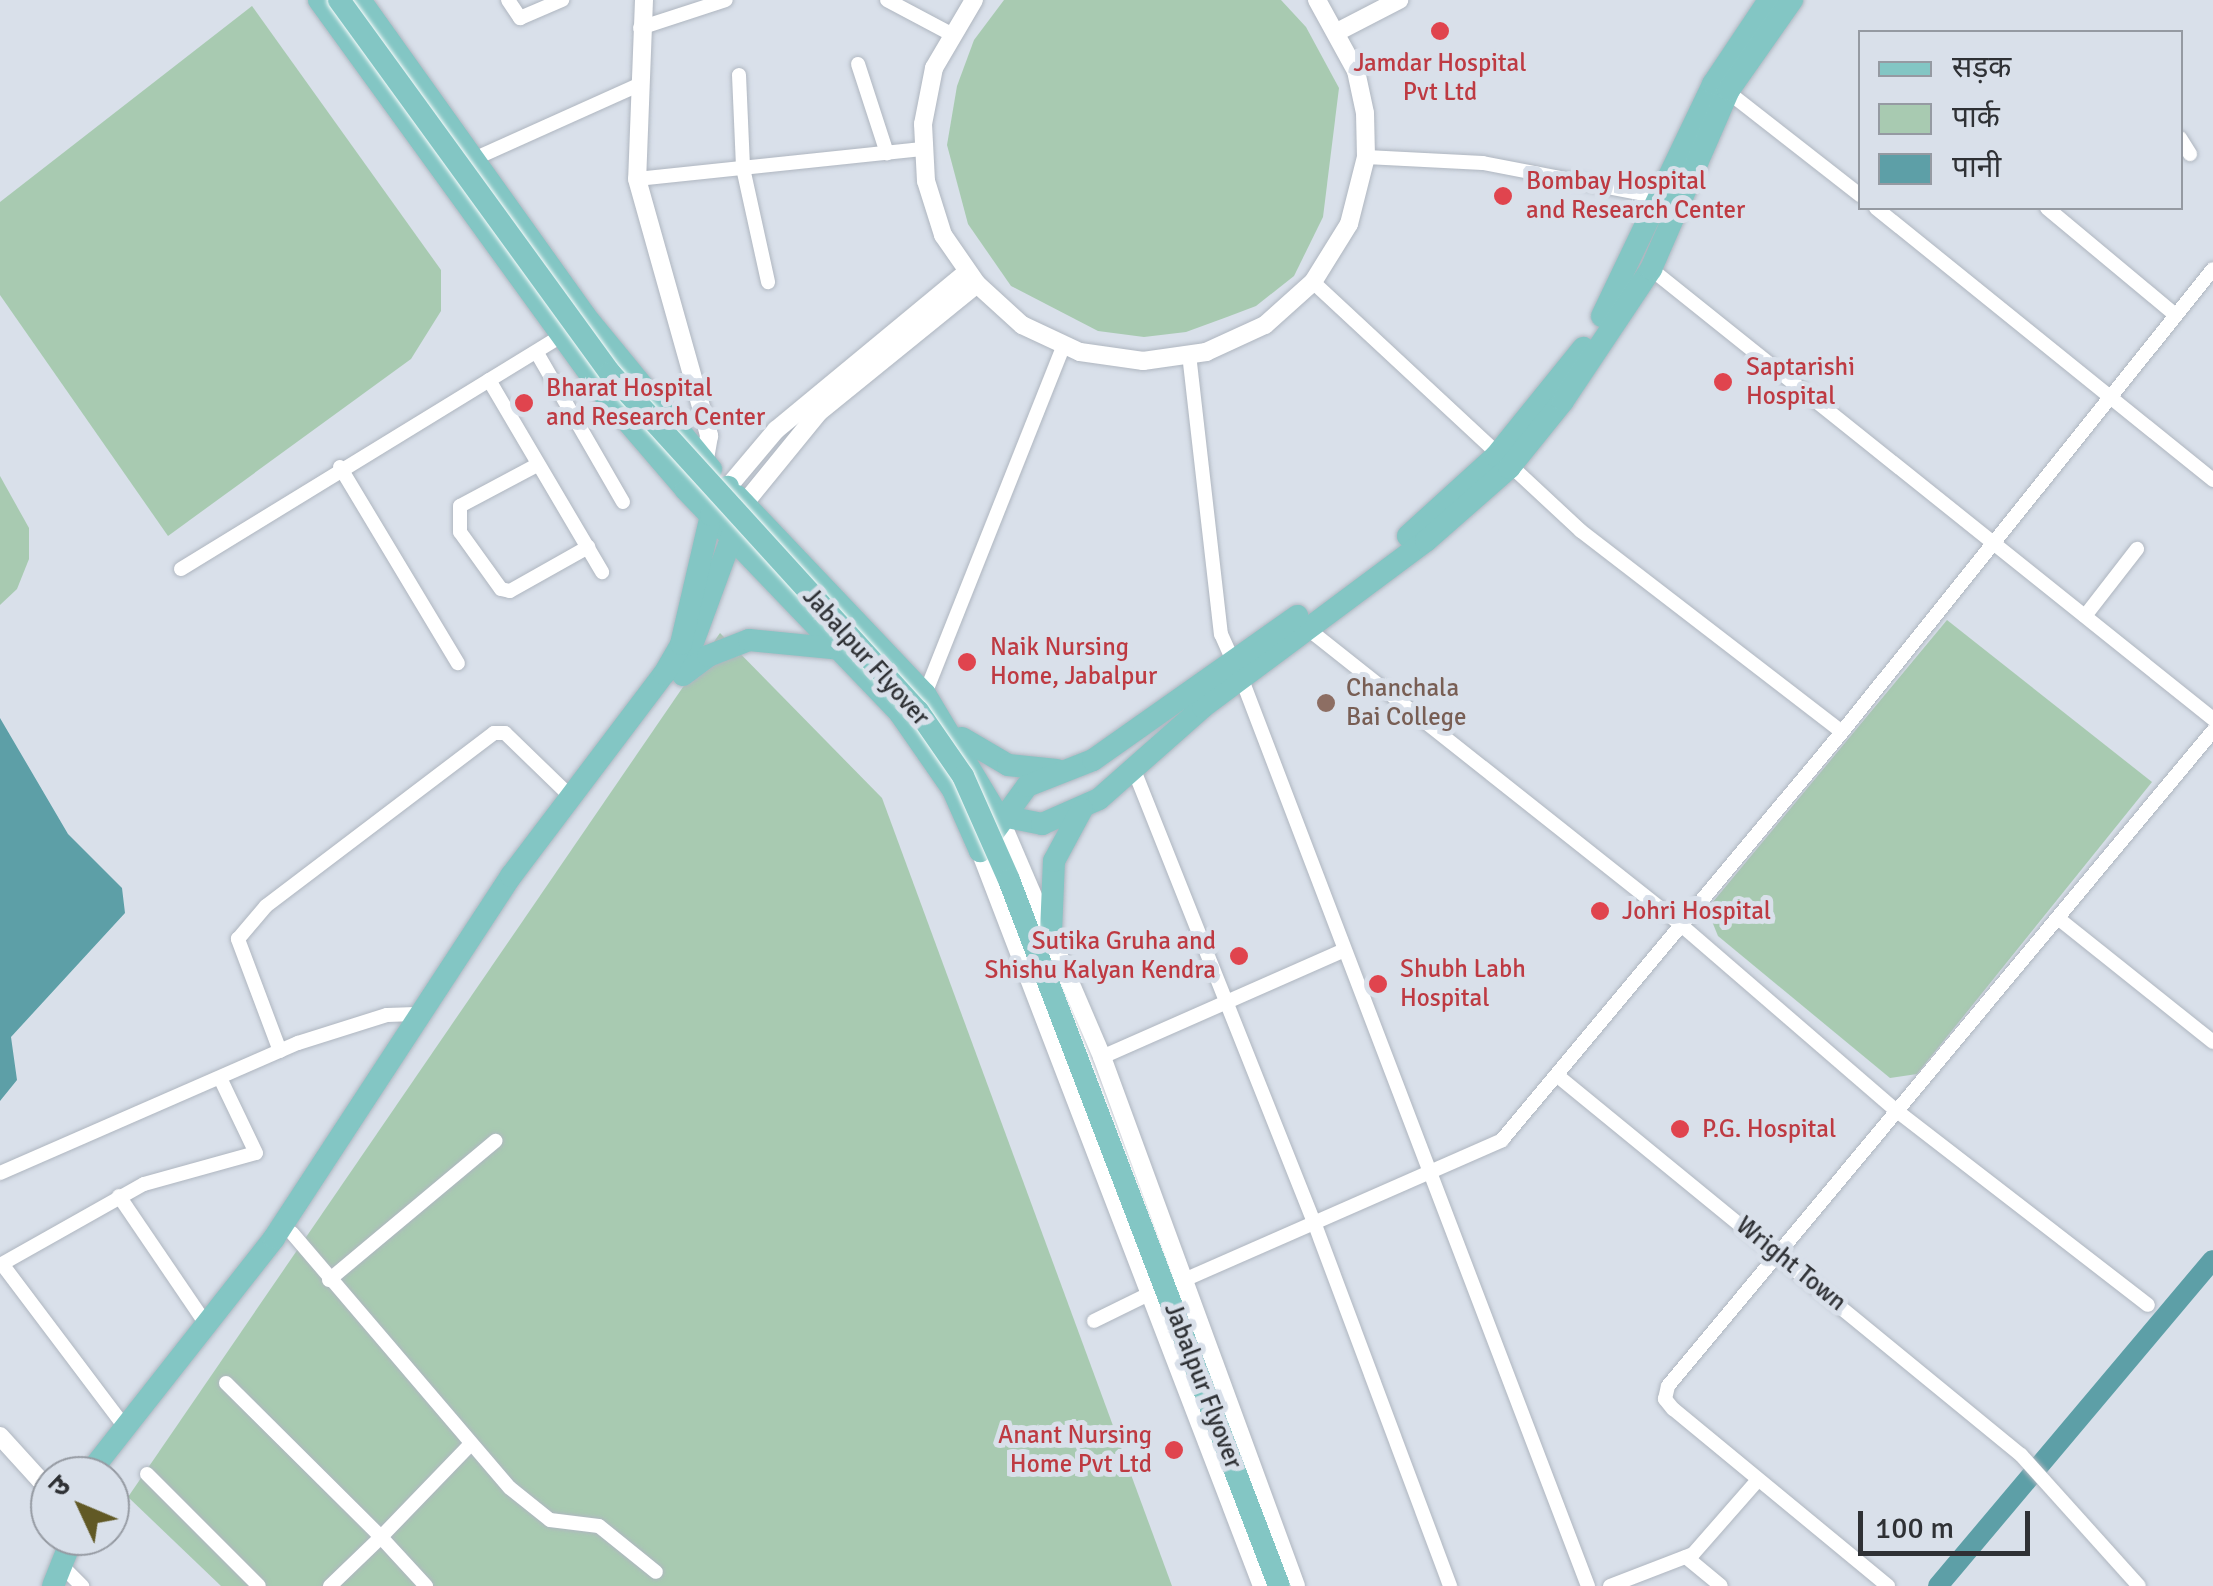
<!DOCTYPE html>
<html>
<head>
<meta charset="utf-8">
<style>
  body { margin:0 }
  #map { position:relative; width:2213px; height:1586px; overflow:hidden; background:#d9e0ea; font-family:Signika,"Noto Sans Devanagari",sans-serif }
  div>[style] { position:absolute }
  .green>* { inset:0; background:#a8cab1 }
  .water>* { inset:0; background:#5d9fa7 }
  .river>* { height:20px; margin:-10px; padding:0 10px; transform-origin:10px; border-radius:10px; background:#5d9fa7 }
  .roads { filter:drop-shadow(0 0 2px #afb6c0) drop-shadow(0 0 2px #afb6c0) }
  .minor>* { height:14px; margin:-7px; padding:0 7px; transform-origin:7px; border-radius:7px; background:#fff }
  .tertiary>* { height:18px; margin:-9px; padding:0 9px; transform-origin:9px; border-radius:9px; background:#fff }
  .primary>* { height:22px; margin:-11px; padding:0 11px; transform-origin:11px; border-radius:11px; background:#83c6c4 }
  .bridges { filter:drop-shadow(0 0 2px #fff) drop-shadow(0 0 2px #fff) }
  .primary-bridge>* { height:22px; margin:-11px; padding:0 11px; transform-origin:11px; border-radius:11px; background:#83c6c4 }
  .dots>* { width:28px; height:28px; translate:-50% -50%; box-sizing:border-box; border:5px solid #d9e0ea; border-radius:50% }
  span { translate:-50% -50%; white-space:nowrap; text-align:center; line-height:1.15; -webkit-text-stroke:10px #d9e0ea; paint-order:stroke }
  .health-label { font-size:25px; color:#be3a42 }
  .left { translate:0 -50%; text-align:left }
  .right { translate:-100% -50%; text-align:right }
  .street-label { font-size:25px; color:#2f3135 }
  .education-label { font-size:25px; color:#785e54 }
  .legend { position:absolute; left:1858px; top:30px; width:325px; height:180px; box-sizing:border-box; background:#d9e0ea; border:2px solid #959aa2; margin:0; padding:12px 18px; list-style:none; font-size:30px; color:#2f3135 }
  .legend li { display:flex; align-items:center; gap:20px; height:50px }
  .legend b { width:50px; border:2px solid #959aa2 }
  .north { position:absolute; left:30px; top:1456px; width:100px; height:100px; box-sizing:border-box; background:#d9e0ea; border:2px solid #959aa2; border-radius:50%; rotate:314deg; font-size:28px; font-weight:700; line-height:40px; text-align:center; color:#2f3135 }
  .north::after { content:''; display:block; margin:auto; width:35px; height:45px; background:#615925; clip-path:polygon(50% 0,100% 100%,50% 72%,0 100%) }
  .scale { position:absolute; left:1858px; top:1511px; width:172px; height:45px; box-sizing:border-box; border:5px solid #2f3135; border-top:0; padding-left:12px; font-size:30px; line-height:35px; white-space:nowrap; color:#2f3135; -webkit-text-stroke:8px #d9e0ea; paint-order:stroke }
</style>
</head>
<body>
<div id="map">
  <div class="green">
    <div style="clip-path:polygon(1004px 0,1281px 0,1306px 27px,1339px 88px,1323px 217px,1294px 276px,1256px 306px,1227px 317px,1186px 332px,1144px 337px,1098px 331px,1011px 286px,968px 224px,947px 145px,957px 86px,974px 40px)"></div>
    <div style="clip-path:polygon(252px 6px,441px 270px,441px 311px,411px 359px,168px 536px,0 295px,0 202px)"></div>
    <div style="clip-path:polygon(0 476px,29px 528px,29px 559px,17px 589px,0 605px)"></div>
    <div style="clip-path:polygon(1947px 620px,2152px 782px,1917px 1074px,1890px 1078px,1718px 936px,1707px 909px)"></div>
    <div style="clip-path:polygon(720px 633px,882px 798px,1172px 1586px,221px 1586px,128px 1497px)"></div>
  </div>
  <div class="water">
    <div style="clip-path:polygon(0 718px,68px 834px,122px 888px,125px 913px,11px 1037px,17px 1080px,0 1101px)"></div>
  </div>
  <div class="river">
    <div style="left:1938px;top:1586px;width:426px;rotate:-49.9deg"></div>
  </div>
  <div class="roads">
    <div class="minor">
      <div style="left:508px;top:0;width:22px;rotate:56deg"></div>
      <div style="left:520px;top:18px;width:46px;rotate:-23.2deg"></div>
      <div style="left:887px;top:0;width:72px;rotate:28deg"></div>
      <div style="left:640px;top:28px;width:90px;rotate:-18deg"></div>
      <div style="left:858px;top:64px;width:94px;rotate:72deg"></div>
      <div style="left:739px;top:75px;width:93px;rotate:87.5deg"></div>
      <div style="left:743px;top:168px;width:117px;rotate:77.6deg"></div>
      <div style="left:1723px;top:88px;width:174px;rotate:38deg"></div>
      <div style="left:2180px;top:138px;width:19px;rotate:58deg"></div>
      <div style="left:1366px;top:157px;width:117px;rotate:2.9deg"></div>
      <div style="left:1483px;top:163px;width:184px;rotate:10.9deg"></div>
      <div style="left:476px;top:158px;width:175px;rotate:-24.2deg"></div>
      <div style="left:637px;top:179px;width:289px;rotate:-6deg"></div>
      <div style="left:1876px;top:208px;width:433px;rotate:38.9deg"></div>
      <div style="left:2047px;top:208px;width:165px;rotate:39.8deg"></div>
      <div style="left:1651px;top:269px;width:720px;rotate:38.68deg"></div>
      <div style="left:1313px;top:282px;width:366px;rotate:42.9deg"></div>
      <div style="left:1581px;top:531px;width:329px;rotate:37.6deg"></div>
      <div style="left:537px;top:353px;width:172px;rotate:60deg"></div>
      <div style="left:1189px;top:354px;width:282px;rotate:83.5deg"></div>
      <div style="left:1221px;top:634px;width:30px;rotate:66deg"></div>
      <div style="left:489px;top:380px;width:223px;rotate:59.5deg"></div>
      <div style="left:537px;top:465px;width:87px;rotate:152deg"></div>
      <div style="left:460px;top:506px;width:26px;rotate:90deg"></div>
      <div style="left:460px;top:532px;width:70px;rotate:54.3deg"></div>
      <div style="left:501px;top:589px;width:9px;rotate:13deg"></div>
      <div style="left:510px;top:591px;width:90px;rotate:-29.4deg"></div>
      <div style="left:340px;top:467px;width:229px;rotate:59deg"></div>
      <div style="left:181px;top:569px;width:454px;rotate:-31.5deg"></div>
      <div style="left:2085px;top:616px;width:85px;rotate:-52.2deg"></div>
      <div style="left:1303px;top:625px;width:481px;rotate:38.4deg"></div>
      <div style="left:1680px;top:924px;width:286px;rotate:40.8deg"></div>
      <div style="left:1897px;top:1111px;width:317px;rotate:37.7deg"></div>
      <div style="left:1241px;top:677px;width:973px;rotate:69.11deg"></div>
      <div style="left:925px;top:694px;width:377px;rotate:-68.3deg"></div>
      <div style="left:1134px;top:770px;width:487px;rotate:68.3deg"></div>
      <div style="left:1314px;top:1222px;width:389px;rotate:69.5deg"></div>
      <div style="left:2059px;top:919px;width:197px;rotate:38.6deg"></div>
      <div style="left:280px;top:1051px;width:120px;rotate:-110.6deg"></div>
      <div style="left:238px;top:939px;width:43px;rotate:-49.7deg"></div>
      <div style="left:266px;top:906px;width:286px;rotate:-37.2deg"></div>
      <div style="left:494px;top:733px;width:11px"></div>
      <div style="left:505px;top:733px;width:92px;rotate:44.1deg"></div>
      <div style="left:1102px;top:1057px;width:262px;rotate:-23.8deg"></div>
      <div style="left:1559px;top:1077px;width:597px;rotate:39.29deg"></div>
      <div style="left:2021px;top:1455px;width:176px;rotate:48deg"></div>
      <div style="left:0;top:1173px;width:325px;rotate:-23.6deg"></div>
      <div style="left:298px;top:1043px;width:93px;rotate:-17.5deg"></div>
      <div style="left:387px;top:1015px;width:35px;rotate:-2deg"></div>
      <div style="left:119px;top:1196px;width:158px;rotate:55.8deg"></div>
      <div style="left:292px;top:1233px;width:335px;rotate:49.5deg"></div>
      <div style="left:510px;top:1488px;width:51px;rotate:38.7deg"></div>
      <div style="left:550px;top:1520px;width:49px;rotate:7deg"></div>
      <div style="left:599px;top:1526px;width:73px;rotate:38.9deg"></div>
      <div style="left:2px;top:1264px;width:203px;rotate:53deg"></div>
      <div style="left:0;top:1265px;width:165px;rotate:-29.4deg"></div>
      <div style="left:144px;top:1184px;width:116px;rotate:-15.5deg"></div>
      <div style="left:256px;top:1153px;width:81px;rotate:-115.6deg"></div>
      <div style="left:329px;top:1280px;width:217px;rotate:-39.9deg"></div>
      <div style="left:1177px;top:1283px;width:355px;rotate:-23.7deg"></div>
      <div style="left:1502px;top:1140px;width:531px;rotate:-50.19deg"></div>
      <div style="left:1842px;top:732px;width:593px;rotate:-51.29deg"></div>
      <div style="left:1094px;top:1321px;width:70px;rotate:-26.2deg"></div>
      <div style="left:226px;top:1383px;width:218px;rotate:44.8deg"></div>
      <div style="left:381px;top:1537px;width:71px;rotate:136.1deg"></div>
      <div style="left:147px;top:1474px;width:158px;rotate:45deg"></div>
      <div style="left:1686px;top:1557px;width:45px;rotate:39.6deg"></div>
      <div style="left:61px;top:1565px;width:30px;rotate:45deg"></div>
      <div style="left:426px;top:1586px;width:67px;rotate:-132.6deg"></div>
      <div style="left:381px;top:1537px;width:127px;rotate:-46deg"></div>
      <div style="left:1610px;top:1586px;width:89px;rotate:-21.1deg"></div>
      <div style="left:1693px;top:1554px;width:97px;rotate:-48.8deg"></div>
      <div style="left:1888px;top:1586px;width:278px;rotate:-140.5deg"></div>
      <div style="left:1673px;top:1409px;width:13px;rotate:-129deg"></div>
      <div style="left:1665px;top:1399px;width:13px;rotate:-77deg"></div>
      <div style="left:1668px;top:1386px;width:852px;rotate:-50.24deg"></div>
    </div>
    <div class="tertiary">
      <div style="left:644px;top:0;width:179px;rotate:92.2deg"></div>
      <div style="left:637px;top:179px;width:267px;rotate:74.3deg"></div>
      <div style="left:709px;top:436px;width:36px;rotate:100deg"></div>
      <div style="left:974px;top:0;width:79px;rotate:120.5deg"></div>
      <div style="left:934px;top:68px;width:57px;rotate:101.1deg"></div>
      <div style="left:923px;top:124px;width:57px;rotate:87deg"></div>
      <div style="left:926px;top:181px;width:57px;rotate:72.5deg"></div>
      <div style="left:943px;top:235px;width:60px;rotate:55.2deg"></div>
      <div style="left:977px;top:284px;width:61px;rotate:42.3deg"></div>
      <div style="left:1022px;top:325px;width:64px;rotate:25deg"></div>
      <div style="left:1080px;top:352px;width:64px;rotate:8.1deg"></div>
      <div style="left:1143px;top:361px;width:64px;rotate:-8.1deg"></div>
      <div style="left:1206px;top:352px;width:65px;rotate:-24.6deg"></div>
      <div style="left:1265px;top:325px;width:64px;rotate:-41.9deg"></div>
      <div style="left:1313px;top:282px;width:68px;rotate:-58.2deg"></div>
      <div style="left:1349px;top:224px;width:69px;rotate:-75.8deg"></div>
      <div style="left:1366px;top:157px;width:44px;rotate:-91.3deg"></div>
      <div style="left:1365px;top:113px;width:43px;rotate:-102.1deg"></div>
      <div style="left:1356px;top:71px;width:81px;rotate:-118.8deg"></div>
      <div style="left:1339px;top:31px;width:68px;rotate:-27.3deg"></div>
      <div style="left:728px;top:487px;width:75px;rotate:-49.9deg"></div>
      <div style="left:776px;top:430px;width:248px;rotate:-39.6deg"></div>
      <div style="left:744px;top:504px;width:119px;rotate:-50.8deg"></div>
      <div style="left:819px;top:412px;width:203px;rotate:-39deg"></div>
      <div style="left:1001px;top:821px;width:257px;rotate:66.8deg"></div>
      <div style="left:1102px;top:1057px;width:563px;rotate:69.86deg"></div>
      <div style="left:980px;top:851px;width:787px;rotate:69.01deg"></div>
      <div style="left:0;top:1436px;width:74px;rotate:47.7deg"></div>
    </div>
    <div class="primary">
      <div style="left:319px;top:0;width:485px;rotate:54.1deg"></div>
      <div style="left:603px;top:393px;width:128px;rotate:49.4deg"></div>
      <div style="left:686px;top:490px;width:308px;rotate:46.2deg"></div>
      <div style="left:899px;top:712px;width:95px;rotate:55.3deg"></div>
      <div style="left:953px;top:790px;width:67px;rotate:66.1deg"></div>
      <div style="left:360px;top:0;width:389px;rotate:54.5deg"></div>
      <div style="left:586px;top:317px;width:197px;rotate:50.6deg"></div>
      <div style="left:1602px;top:316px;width:257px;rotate:-64.4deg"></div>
      <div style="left:1713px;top:84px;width:101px;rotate:-56.3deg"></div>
      <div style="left:737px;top:496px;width:273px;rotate:46.5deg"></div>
      <div style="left:925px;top:694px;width:148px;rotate:59.1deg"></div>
      <div style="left:1408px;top:536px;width:119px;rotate:-42.3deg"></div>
      <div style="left:1496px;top:456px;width:139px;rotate:-51.1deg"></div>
      <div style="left:685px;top:664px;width:171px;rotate:-69.8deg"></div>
      <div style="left:683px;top:675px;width:31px;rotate:-37deg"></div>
      <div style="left:708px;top:656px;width:44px;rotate:-21.3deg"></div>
      <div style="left:749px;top:640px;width:91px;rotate:5.6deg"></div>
      <div style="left:962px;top:738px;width:53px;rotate:30.4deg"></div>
      <div style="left:1008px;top:765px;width:49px;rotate:5.8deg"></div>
      <div style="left:962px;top:808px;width:82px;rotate:11.3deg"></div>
      <div style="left:1042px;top:824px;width:62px;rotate:-23.7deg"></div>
      <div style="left:1099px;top:799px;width:139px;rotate:-41.5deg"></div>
      <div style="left:1203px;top:707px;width:278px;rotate:-36.7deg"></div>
      <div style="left:1426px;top:541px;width:111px;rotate:-41.3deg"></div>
      <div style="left:1509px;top:468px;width:86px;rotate:-51.1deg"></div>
      <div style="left:1563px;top:401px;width:159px;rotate:-56.3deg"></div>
      <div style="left:1651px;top:269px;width:195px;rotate:-66.5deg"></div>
      <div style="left:1729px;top:90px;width:110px;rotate:-55deg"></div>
      <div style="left:980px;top:851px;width:80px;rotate:-54.1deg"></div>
      <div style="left:1027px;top:786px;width:71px;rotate:-21.5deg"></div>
      <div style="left:1093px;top:760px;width:250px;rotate:-35.2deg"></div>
      <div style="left:1051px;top:932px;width:71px;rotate:-87.6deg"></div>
      <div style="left:1054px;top:861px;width:59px;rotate:-61.7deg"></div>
      <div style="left:87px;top:1476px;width:303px;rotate:-51.8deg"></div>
      <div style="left:274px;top:1238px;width:433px;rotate:-56.8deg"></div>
      <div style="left:511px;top:876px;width:253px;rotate:-52.9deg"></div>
      <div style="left:664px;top:674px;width:34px;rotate:-60deg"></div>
      <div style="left:681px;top:644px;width:132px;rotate:-76.9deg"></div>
      <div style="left:711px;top:515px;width:33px;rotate:-59deg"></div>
      <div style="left:53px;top:1586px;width:54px;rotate:-68.2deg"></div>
    </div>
  </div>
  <div class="bridges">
    <div class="primary-bridge">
      <div style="left:339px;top:0;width:461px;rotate:54deg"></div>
      <div style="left:610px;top:373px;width:457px;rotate:47.7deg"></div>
      <div style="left:918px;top:711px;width:79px;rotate:55.3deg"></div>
      <div style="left:963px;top:776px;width:114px;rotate:66.1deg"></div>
      <div style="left:1009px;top:880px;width:756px;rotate:69.07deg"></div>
    </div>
  </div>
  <div class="dots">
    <div style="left:1440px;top:31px;background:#e0444e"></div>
    <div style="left:1503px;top:196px;background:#e0444e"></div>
    <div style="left:1723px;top:382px;background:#e0444e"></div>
    <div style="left:524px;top:403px;background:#e0444e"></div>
    <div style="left:967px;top:662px;background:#e0444e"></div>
    <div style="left:1326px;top:703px;background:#8d6e63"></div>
    <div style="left:1600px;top:911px;background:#e0444e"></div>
    <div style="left:1239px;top:956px;background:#e0444e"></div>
    <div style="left:1378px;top:984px;background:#e0444e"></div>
    <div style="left:1680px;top:1129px;background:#e0444e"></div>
    <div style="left:1174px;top:1450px;background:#e0444e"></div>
  </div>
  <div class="health-label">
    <span style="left:1440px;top:78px">Jamdar Hospital<br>Pvt Ltd</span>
    <span class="left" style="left:1526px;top:196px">Bombay Hospital<br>and Research Center</span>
    <span class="left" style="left:1746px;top:382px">Saptarishi<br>Hospital</span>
    <span class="left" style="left:546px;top:403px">Bharat Hospital<br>and Research Center</span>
    <span class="left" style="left:990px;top:662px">Naik Nursing<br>Home, Jabalpur</span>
    <span class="left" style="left:1622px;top:911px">Johri Hospital</span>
    <span class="right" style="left:1216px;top:956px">Sutika Gruha and<br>Shishu Kalyan Kendra</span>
    <span class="left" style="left:1400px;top:984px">Shubh Labh<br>Hospital</span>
    <span class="left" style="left:1702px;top:1129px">P.G. Hospital</span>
    <span class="right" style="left:1152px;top:1450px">Anant Nursing<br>Home Pvt Ltd</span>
  </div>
  <div class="street-label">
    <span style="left:866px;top:657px;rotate:48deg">Jabalpur Flyover</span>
    <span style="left:1791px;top:1264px;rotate:39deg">Wright Town</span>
    <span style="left:1203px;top:1386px;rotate:69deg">Jabalpur Flyover</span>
  </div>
  <div class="education-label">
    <span class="left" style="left:1346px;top:703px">Chanchala<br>Bai College</span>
  </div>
  <ul class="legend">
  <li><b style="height:12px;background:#83c6c4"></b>सड़क</li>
  <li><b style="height:28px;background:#a8cab1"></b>पार्क</li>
  <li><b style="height:28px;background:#5d9fa7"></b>पानी</li>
  </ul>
  <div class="north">उ</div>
  <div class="scale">100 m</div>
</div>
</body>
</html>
